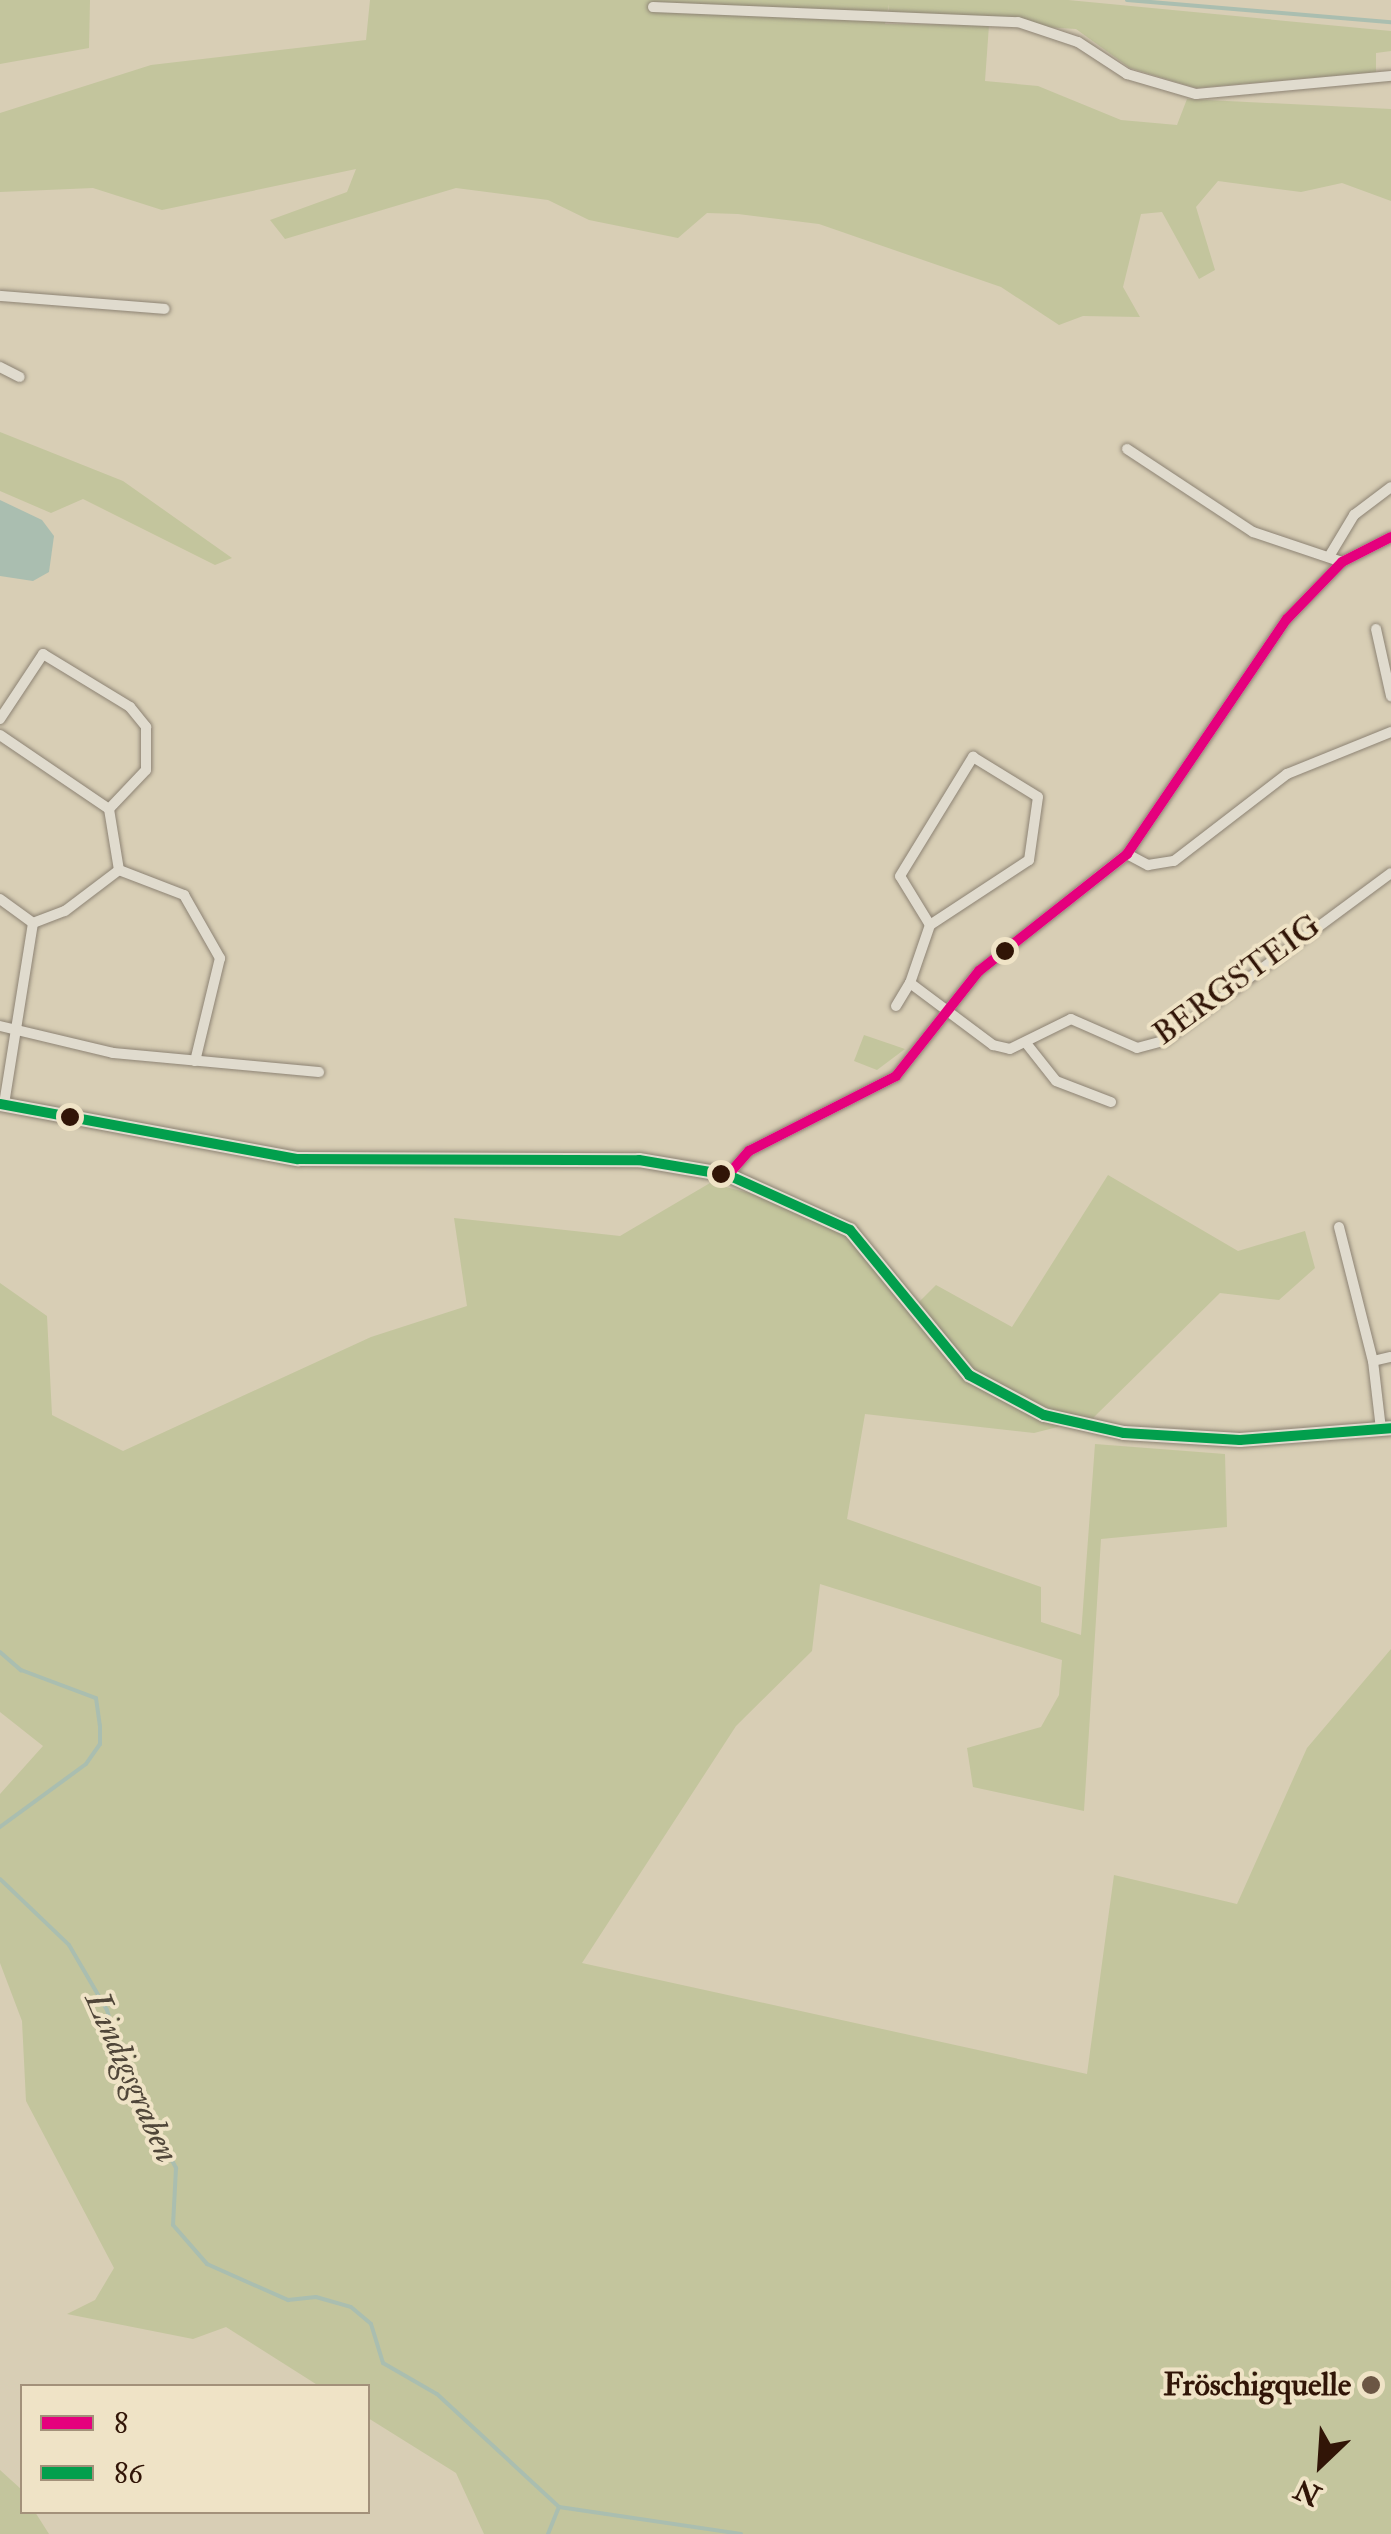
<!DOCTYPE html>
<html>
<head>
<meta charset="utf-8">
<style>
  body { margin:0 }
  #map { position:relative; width:1391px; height:2534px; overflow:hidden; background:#d8ceb5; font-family:"IM FELL Double Pica",serif }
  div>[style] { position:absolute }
  .green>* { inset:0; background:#c3c59d }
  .water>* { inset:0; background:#aabeb0 }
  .stream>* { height:4px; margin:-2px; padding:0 2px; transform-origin:2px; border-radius:2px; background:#aabeb0 }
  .roads { filter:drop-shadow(0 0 2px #8d8374) drop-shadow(0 0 2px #8d8374) }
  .street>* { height:10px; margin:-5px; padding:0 5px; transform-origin:5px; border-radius:5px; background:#e0dbce }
  .secondary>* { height:14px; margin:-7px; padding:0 7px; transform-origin:7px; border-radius:7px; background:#e0dbce }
  .bus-1>* { height:10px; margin:-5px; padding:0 5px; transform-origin:5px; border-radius:5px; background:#e5007d }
  .bus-2>* { height:10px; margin:-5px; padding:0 5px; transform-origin:5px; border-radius:5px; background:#029f4d }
  .dots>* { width:28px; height:28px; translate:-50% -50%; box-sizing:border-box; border:5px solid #efe3c6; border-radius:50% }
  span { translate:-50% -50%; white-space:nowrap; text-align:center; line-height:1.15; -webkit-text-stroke:8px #efe3c6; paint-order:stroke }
  .street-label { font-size:32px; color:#311507 }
  .poi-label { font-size:32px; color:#311507; font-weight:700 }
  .right { translate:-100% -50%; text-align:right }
  .water-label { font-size:35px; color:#504639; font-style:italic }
  .legend { position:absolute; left:20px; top:2384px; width:350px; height:130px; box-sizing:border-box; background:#efe3c6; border:2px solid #a3917a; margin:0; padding:12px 18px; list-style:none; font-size:30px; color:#311507 }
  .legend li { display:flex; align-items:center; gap:20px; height:50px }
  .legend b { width:50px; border:2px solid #a3917a }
  .north { position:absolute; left:1271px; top:2414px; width:100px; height:100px; -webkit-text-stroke:8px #efe3c6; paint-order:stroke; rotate:205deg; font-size:28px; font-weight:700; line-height:40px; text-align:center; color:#311507 }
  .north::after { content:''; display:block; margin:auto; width:35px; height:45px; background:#311507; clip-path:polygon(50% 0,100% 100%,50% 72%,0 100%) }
</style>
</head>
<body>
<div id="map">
  <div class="green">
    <div style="clip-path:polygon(0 0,90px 0,89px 48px,0 64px)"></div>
    <div style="clip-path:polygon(370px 0,1068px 0,1391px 31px,1391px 51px,1376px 53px,1376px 72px,1196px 88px,1130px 68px,1076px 29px,888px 17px,889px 4px,885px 24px,989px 25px,985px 81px,1038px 86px,1121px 120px,1177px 125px,1187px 99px,1391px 109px,1391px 201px,1342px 183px,1301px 192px,1218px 181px,1196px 207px,1215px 270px,1199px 279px,1162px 212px,1141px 214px,1123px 287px,1140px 317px,1083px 316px,1059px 325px,1001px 287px,819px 224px,738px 214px,707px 213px,678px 238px,589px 220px,548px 200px,456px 188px,285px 239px,270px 220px,347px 192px,356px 169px,162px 210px,93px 188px,0 192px,0 113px,151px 65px,366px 40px)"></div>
    <div style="clip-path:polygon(0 432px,123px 481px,232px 558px,215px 565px,83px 499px,51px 513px,0 491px)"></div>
    <div style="clip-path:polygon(864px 1035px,905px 1049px,877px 1070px,854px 1061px)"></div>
    <div style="clip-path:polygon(1108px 1175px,1238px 1251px,1305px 1231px,1315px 1268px,1279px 1300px,1220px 1293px,1093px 1418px,1034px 1433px,865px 1414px,847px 1519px,1041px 1587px,1041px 1622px,1081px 1635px,1095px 1444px,1225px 1454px,1227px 1527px,1101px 1539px,1084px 1811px,973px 1787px,967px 1748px,1041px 1727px,1059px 1695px,1062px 1660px,820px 1584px,812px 1651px,736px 1726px,582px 1963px,1087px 2074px,1114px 1875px,1237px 1904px,1307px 1748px,1391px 1649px,1391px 2534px,484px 2534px,456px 2473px,368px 2418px,368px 2386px,319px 2386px,226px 2327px,193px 2339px,67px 2314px,95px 2300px,114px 2268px,26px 2101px,22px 2021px,0 1963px,0 1794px,43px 1746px,0 1712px,0 1283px,47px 1316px,52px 1415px,123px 1451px,371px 1337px,467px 1306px,454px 1218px,620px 1236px,710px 1183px,789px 1203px,845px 1232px,912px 1309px,936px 1285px,1012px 1327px)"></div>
    <div style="clip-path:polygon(0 2470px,22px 2490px,22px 2512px,35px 2512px,49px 2534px,0 2534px)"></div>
  </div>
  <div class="water">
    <div style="clip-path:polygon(0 500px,42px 520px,54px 536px,49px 572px,33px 581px,0 576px)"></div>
  </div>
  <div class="stream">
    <div style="left:1127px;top:0;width:265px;rotate:4.8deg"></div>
    <div style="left:0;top:1652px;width:28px;rotate:41deg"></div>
    <div style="left:21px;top:1670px;width:80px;rotate:20.5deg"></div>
    <div style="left:96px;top:1698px;width:28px;rotate:82deg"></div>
    <div style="left:100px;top:1726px;width:18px;rotate:90deg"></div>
    <div style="left:100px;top:1744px;width:24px;rotate:125deg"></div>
    <div style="left:86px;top:1764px;width:107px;rotate:143.8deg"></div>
    <div style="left:0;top:1879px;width:95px;rotate:43.7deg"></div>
    <div style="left:69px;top:1945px;width:75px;rotate:59.7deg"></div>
    <div style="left:107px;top:2010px;width:68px;rotate:73.7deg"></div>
    <div style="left:126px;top:2075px;width:106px;rotate:61.7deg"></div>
    <div style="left:176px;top:2168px;width:57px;rotate:93deg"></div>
    <div style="left:173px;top:2225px;width:52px;rotate:48.9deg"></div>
    <div style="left:207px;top:2264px;width:89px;rotate:24deg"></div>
    <div style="left:288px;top:2300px;width:28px;rotate:-6deg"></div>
    <div style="left:316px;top:2297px;width:36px;rotate:16deg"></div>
    <div style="left:351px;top:2307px;width:26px;rotate:40deg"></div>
    <div style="left:371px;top:2324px;width:41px;rotate:72.9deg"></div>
    <div style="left:383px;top:2363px;width:62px;rotate:29.9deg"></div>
    <div style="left:437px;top:2394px;width:166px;rotate:42.8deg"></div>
    <div style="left:559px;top:2507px;width:184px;rotate:8.4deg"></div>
    <div style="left:548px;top:2534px;width:29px;rotate:-68deg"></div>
  </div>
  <div class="roads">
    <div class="street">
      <div style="left:653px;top:7px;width:365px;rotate:2.4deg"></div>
      <div style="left:1018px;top:22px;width:63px;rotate:18.4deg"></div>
      <div style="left:1078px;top:42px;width:59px;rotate:33.1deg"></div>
      <div style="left:1127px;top:74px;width:72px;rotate:16.2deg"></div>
      <div style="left:1196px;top:94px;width:196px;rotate:-5.3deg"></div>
      <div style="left:0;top:296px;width:165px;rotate:4.5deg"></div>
      <div style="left:0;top:367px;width:22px;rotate:27deg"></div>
      <div style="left:1127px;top:449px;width:151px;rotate:33.4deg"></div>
      <div style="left:1253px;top:532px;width:94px;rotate:18.6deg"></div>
      <div style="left:1330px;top:555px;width:47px;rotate:-59deg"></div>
      <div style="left:1354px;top:515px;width:46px;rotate:-37.1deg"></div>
      <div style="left:1376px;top:629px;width:69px;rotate:77.4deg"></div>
      <div style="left:0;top:719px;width:78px;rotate:-56.5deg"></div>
      <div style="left:43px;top:654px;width:102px;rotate:31.3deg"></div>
      <div style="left:130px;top:707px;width:26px;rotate:51deg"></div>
      <div style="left:146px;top:727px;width:43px;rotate:90deg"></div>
      <div style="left:146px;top:770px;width:54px;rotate:133.5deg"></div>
      <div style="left:0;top:735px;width:132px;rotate:34.2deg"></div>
      <div style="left:109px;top:809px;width:62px;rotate:80.7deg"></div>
      <div style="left:1127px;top:854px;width:24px;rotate:28deg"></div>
      <div style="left:1148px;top:865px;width:26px;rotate:-9deg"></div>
      <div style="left:1174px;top:861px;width:143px;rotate:-37.6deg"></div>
      <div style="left:1287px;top:774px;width:112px;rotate:-22deg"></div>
      <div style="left:119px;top:870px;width:70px;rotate:21deg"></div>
      <div style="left:184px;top:895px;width:73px;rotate:60.3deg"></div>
      <div style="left:220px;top:958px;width:106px;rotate:103.6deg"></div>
      <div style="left:0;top:899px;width:41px;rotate:36deg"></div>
      <div style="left:33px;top:923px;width:184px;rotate:99.1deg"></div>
      <div style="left:33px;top:923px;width:34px;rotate:-21deg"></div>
      <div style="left:65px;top:911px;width:68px;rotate:-37.2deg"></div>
      <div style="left:930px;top:925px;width:57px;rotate:-121.5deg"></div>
      <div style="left:900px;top:876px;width:140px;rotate:-58.5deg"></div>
      <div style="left:973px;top:757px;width:76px;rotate:31.6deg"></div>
      <div style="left:1038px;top:797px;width:64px;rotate:98.1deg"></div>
      <div style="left:1029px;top:860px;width:118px;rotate:146.7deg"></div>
      <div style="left:930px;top:925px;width:61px;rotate:109deg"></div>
      <div style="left:910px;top:983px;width:104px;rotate:36.8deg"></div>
      <div style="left:993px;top:1045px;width:17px;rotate:13deg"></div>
      <div style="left:1010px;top:1049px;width:68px;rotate:-26.2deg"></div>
      <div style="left:1071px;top:1019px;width:72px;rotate:23.7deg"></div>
      <div style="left:1137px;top:1048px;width:28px;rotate:-15deg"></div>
      <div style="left:1164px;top:1041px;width:282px;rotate:-36.5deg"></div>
      <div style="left:896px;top:1006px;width:27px;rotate:-59deg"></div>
      <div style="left:0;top:1026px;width:116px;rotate:13.4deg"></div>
      <div style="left:113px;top:1053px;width:207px;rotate:5.3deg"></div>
      <div style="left:1026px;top:1043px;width:48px;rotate:51.7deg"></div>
      <div style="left:1056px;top:1081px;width:59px;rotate:20.9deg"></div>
      <div style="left:728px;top:1175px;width:32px;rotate:-49deg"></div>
      <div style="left:749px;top:1151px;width:165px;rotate:-27deg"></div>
      <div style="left:896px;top:1076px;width:134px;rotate:-51.7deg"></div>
      <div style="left:979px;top:971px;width:189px;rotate:-38.3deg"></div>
      <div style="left:1127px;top:854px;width:284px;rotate:-55.8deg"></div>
      <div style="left:1287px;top:619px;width:79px;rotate:-46deg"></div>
      <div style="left:1342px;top:562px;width:55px;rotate:-27deg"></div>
      <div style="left:1339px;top:1227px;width:138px;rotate:75.8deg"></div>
      <div style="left:1373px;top:1361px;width:68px;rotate:83.3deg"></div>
      <div style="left:1373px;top:1361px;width:18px;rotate:-13deg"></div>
    </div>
    <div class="secondary">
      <div style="left:0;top:1104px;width:303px;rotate:10.5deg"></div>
      <div style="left:298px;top:1159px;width:341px;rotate:0.2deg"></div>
      <div style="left:639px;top:1160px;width:90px;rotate:9.6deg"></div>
      <div style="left:728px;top:1175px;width:134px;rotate:24.3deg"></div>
      <div style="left:850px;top:1230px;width:188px;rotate:50.6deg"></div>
      <div style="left:969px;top:1375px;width:85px;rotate:28.1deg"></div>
      <div style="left:1044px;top:1415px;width:82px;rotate:12.7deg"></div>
      <div style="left:1124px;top:1433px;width:116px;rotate:3.5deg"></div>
      <div style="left:1240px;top:1440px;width:151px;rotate:-4.5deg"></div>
    </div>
  </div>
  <div class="bus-1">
    <div style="left:728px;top:1175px;width:32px;rotate:-49deg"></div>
    <div style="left:749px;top:1151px;width:165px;rotate:-27deg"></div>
    <div style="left:896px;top:1076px;width:134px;rotate:-51.7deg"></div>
    <div style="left:979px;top:971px;width:189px;rotate:-38.3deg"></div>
    <div style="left:1127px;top:854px;width:284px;rotate:-55.8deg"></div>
    <div style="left:1287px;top:619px;width:79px;rotate:-46deg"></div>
    <div style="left:1342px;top:562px;width:55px;rotate:-27deg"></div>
  </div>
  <div class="bus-2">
    <div style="left:0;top:1104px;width:303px;rotate:10.5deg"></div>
    <div style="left:298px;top:1159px;width:341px;rotate:0.2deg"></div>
    <div style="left:639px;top:1160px;width:90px;rotate:9.6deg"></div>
    <div style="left:728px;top:1175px;width:134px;rotate:24.3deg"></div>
    <div style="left:850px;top:1230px;width:188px;rotate:50.6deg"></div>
    <div style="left:969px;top:1375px;width:85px;rotate:28.1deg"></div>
    <div style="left:1044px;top:1415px;width:82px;rotate:12.7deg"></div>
    <div style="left:1124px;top:1433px;width:116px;rotate:3.5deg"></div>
    <div style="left:1240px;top:1440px;width:151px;rotate:-4.5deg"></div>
  </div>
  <div class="dots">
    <div style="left:1005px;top:951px;background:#311507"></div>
    <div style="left:70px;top:1117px;background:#311507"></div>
    <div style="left:721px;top:1174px;background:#311507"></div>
    <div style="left:1371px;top:2385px;background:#6b5644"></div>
  </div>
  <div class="street-label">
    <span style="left:1237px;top:980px;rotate:-36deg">BERGSTEIG</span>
  </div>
  <div class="poi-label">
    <span class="right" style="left:1351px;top:2385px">Fröschigquelle</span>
  </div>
  <div class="water-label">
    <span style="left:132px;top:2077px;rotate:66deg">Lindigsgraben</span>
  </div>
  <ul class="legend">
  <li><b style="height:12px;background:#e5007d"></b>8</li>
  <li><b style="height:12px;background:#029f4d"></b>86</li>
  </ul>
  <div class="north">N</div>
</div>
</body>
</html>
